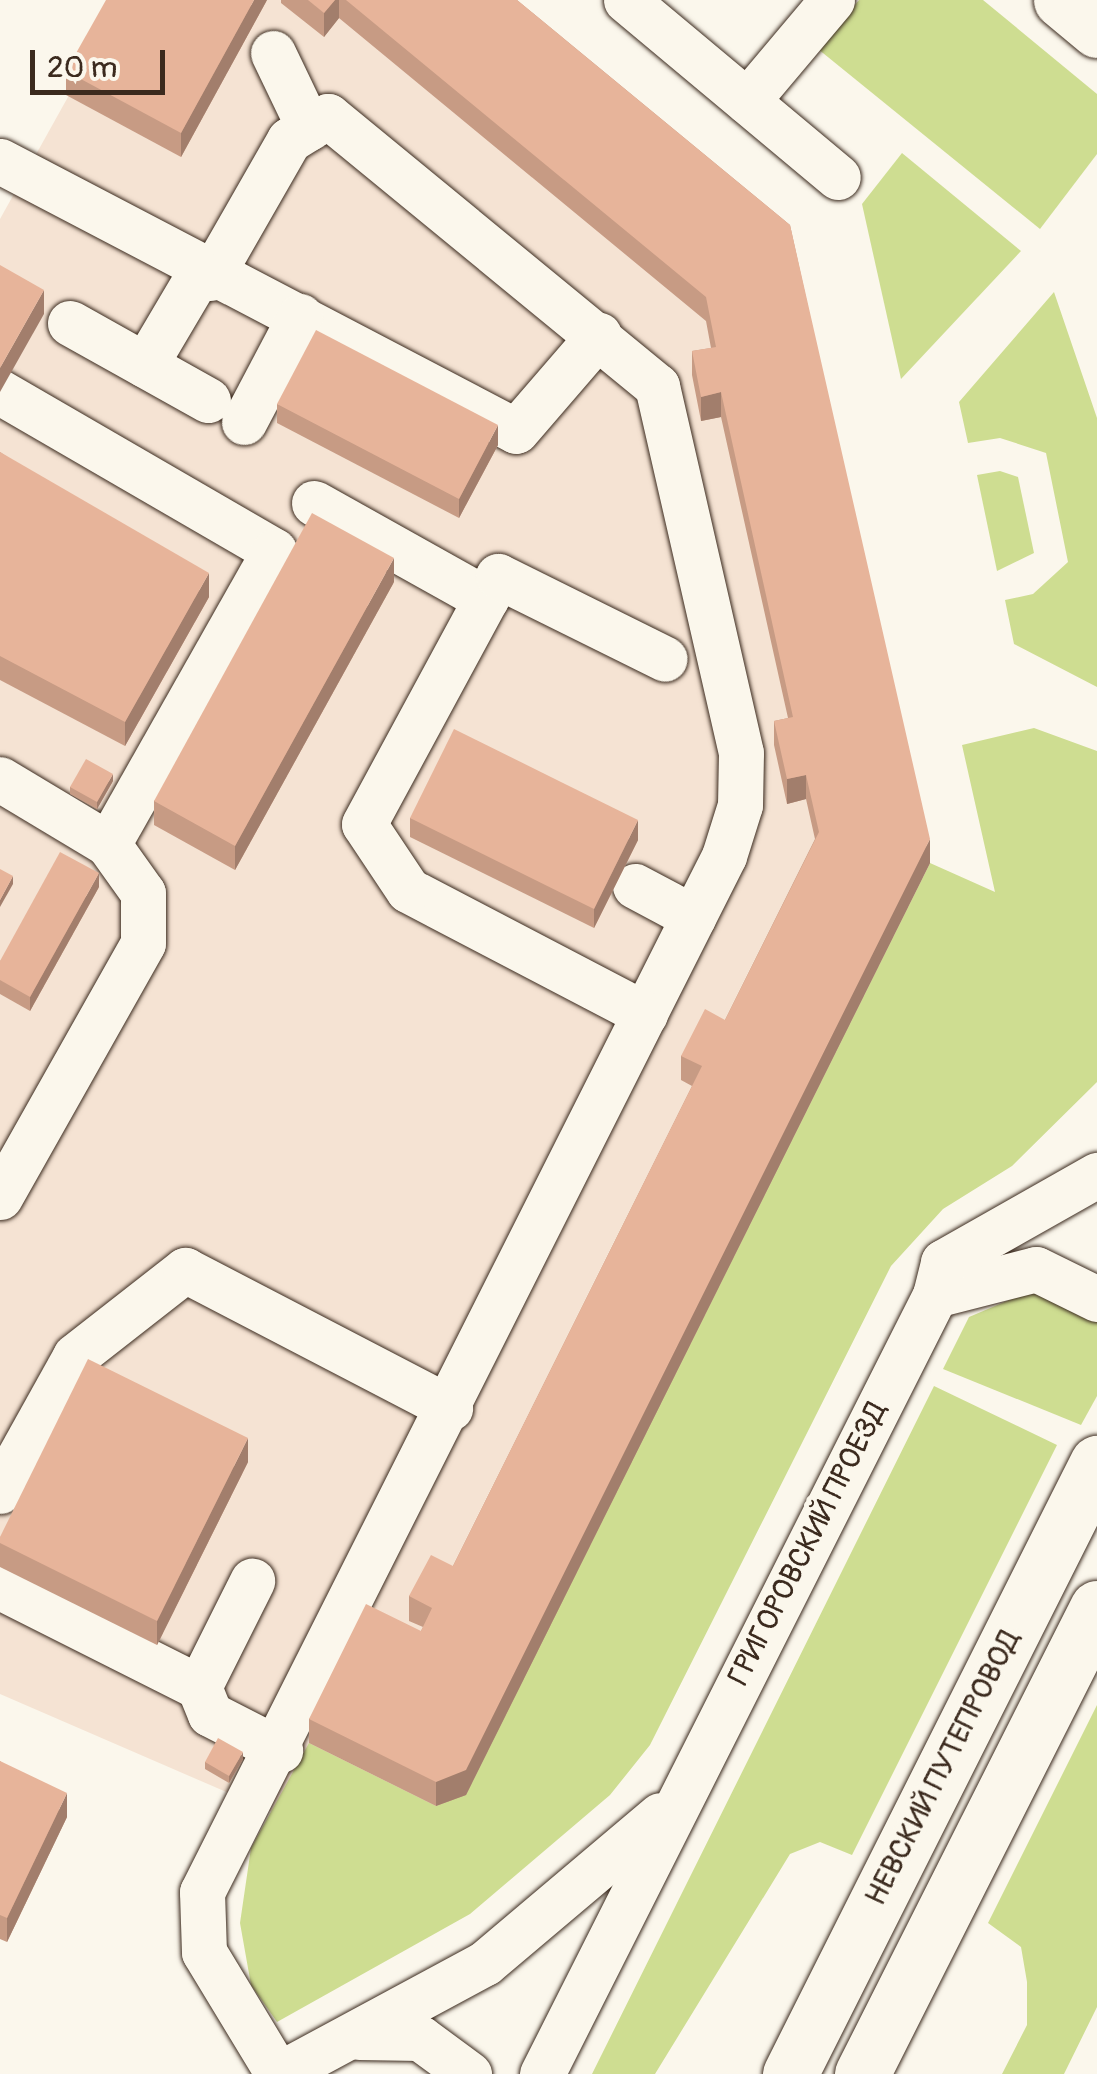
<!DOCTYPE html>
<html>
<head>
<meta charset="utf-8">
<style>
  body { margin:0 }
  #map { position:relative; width:1097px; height:2074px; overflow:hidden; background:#fbf7ec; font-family:Pangolin,sans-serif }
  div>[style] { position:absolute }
  .built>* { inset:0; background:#f5e3d3 }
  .green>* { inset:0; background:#cedd91 }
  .roads { filter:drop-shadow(0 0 2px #3b2a1e) drop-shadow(0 0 2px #3b2a1e) }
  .minor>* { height:45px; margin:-22.5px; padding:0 22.5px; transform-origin:22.5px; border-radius:22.5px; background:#fbf7ec }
  .major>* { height:55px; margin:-27.5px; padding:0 27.5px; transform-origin:27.5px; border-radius:27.5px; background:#fbf7ec }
  .wall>* { inset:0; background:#c79b84 }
  .shaded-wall>* { inset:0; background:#a27e6c }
  .building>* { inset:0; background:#e7b49a }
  span { translate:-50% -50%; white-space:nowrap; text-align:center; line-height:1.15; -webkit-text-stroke:10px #fbf7ec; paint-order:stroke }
  .street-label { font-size:30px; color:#3b2a1e }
  .scale { position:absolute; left:30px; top:50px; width:135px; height:45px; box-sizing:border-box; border:5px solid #3b2a1e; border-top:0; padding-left:12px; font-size:30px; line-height:35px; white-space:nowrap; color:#3b2a1e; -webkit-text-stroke:8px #fbf7ec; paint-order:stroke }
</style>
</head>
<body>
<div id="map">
  <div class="built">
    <div style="clip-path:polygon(122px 0,479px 0,796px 259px,930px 862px,466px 1797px,436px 1807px,284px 1817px,0 1694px,0 219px)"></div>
  </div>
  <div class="green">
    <div style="clip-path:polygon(859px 0,983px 0,1097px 94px,1097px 154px,1040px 229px,818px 49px)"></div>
    <div style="clip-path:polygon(902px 153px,1021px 251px,901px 379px,862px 204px)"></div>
    <div style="clip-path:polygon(1054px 292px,1097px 418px,1097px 687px,1014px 644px,1005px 600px,1033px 594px,1068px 562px,1046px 453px,1000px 438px,968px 443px,959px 402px)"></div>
    <div style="clip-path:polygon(1000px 471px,1018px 477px,1034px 553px,997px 571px,977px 475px)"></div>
    <div style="clip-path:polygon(1034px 728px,1097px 751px,1097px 1082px,1012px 1166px,943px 1209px,891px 1266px,650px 1745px,610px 1795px,470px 1914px,277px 2022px,251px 1985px,240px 1923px,251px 1848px,309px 1743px,436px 1806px,466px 1794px,930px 863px,995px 892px,962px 745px)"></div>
    <div style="clip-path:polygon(1033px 1290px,1097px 1316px,1097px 1396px,1081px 1425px,943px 1369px,969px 1317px)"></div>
    <div style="clip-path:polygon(934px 1386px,1057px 1445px,852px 1855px,820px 1842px,790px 1854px,655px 2074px,592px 2074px)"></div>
    <div style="clip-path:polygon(1097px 1705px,1097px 2007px,1064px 2074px,1002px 2074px,1027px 2025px,1027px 1982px,1021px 1947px,988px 1923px)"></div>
  </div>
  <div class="roads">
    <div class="minor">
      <div style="left:626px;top:0;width:276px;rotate:39.9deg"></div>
      <div style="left:273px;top:53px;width:83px;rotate:64.4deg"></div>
      <div style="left:747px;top:101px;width:132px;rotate:-49.9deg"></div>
      <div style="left:0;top:161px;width:582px;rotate:27.62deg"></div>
      <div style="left:516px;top:431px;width:127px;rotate:-49.2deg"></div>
      <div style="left:210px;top:278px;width:159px;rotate:-60.2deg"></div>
      <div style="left:289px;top:140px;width:46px;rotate:-31.6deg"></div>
      <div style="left:328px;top:116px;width:426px;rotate:39.4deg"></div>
      <div style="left:657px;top:386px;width:376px;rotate:77.1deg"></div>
      <div style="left:741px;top:753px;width:52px;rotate:91.1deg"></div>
      <div style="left:740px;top:805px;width:53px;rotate:107.4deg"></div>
      <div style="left:724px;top:856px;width:1160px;rotate:116.74deg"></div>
      <div style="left:202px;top:1892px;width:60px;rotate:88.1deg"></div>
      <div style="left:204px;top:1952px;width:143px;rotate:58.8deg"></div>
      <div style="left:70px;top:323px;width:158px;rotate:29.2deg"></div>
      <div style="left:145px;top:365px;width:108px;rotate:-59.4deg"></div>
      <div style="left:0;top:392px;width:317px;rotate:30.1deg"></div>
      <div style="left:274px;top:551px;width:337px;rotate:119.5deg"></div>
      <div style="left:108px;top:844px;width:126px;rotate:-149deg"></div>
      <div style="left:244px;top:422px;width:120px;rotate:-62.2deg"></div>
      <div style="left:314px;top:503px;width:197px;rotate:29.2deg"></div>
      <div style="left:635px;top:886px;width:66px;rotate:28.1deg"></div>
      <div style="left:645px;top:1014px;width:267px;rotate:-152.4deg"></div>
      <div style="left:408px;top:890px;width:79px;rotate:-123.7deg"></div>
      <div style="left:364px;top:824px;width:282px;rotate:-61.6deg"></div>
      <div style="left:498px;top:576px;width:186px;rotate:26.4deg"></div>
      <div style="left:0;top:1197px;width:291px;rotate:-60.6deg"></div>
      <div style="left:143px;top:943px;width:50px;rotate:-90deg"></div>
      <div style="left:143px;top:893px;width:60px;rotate:-125.5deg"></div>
      <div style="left:935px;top:1295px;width:104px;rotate:-14.4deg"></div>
      <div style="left:1036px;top:1269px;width:68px;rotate:26.2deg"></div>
      <div style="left:0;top:1491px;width:154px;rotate:-60.9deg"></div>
      <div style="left:75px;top:1356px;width:140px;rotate:-38deg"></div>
      <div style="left:185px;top:1270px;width:299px;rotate:27.5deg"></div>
      <div style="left:0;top:1587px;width:223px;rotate:26.7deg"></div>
      <div style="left:199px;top:1687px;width:29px;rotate:68deg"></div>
      <div style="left:210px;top:1714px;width:79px;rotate:27.2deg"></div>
      <div style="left:199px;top:1687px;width:119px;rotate:-63.4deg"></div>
      <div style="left:359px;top:2037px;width:61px;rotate:0.9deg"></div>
      <div style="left:420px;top:2038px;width:61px;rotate:36.3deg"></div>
      <div style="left:279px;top:2074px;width:234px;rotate:-28.3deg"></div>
      <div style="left:485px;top:1963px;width:229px;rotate:-40.2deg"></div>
      <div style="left:542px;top:2074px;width:873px;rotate:-63.23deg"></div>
      <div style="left:935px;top:1295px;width:34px;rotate:-76deg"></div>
      <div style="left:943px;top:1262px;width:177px;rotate:-29.5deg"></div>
    </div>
    <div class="major">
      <div style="left:1061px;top:0;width:47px;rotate:39.8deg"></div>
      <div style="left:790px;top:2074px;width:684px;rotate:-63.32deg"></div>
      <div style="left:862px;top:2074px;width:522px;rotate:-63.24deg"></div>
    </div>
  </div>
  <div class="wall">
    <div style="clip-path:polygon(267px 0,181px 157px,66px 95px,66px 71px)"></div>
    <div style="clip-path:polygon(281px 0,517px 0,790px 225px,930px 863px,466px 1795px,436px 1806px,309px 1743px,309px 1719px,421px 1631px,423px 1627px,409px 1621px,409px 1596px,453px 1566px,692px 1086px,681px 1080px,681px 1056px,725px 1020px,815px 839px,806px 799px,787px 804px,774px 745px,774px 721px,788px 718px,721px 417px,701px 421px,692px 375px,692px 351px,711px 348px,706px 321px,339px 18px,324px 37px,281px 3px)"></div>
    <div style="clip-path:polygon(277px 404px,498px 445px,459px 518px,277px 423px)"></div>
    <div style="clip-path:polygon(0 452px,209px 597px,125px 746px,0 680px)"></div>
    <div style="clip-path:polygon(394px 582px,235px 870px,154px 825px,154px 801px)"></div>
    <div style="clip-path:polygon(113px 781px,97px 809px,70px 794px,70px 787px)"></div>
    <div style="clip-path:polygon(410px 818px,638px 840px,594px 928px,410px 837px)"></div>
    <div style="clip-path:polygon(99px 887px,30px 1011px,0 994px,0 961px)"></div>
    <div style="clip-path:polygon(248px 1462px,157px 1645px,0 1567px,0 1537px)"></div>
    <div style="clip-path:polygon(243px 1759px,229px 1783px,205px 1769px,205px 1762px)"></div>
    <div style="clip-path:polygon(0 1761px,67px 1817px,7px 1942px,0 1939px)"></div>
  </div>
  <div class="shaded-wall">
    <div style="clip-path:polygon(254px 0,267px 0,181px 157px,181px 133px)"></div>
    <div style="clip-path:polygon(335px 0,339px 0,339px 18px,324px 37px,324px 13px)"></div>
    <div style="clip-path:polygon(44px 290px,44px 314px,0 392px,0 368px)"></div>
    <div style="clip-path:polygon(721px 392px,721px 417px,701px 421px,701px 397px)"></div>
    <div style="clip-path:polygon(498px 425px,498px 445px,459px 518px,459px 499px)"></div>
    <div style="clip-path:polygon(394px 558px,394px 582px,235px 870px,235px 846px)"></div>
    <div style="clip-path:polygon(209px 573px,209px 597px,125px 746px,125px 722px)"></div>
    <div style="clip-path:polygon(113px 774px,113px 781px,97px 809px,97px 802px)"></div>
    <div style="clip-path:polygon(806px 775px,806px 799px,787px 804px,787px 779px)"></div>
    <div style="clip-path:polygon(638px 820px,638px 840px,594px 928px,594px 909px)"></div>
    <div style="clip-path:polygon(930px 839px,930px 863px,466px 1795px,436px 1806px,436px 1782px)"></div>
    <div style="clip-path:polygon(99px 873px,99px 887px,30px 1011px,30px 997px)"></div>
    <div style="clip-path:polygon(13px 876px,13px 884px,0 907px,0 900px)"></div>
    <div style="clip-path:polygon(248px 1438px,248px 1462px,157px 1645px,157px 1621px)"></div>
    <div style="clip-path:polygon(243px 1752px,243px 1759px,229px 1783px,229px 1776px)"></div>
    <div style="clip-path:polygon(67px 1793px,67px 1817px,7px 1942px,7px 1918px)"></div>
  </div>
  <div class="building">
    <div style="clip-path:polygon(106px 0,254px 0,181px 133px,66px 71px)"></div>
    <div style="clip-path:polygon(308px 0,335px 0,324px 13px)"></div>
    <div style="clip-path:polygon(346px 0,517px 0,790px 225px,930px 839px,466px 1770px,436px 1782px,309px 1719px,366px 1604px,421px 1631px,432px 1608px,409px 1596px,431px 1555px,453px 1566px,702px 1066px,681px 1056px,705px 1009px,725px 1020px,819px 832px,806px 775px,787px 779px,774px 721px,793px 717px,721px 392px,701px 397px,692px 351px,716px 347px,706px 297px)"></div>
    <div style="clip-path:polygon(0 265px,44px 290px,0 368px)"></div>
    <div style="clip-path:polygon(316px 330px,498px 425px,459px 499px,277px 404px)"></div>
    <div style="clip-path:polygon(0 452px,209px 573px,125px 722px,0 656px)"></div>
    <div style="clip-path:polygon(312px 513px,394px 558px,235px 846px,154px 801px)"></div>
    <div style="clip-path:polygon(454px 729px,638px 820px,594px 909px,410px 818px)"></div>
    <div style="clip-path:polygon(86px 759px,113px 774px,97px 802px,70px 787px)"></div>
    <div style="clip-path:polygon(60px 852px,99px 873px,30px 997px,0 980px,0 961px)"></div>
    <div style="clip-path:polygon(0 869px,13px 876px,0 900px)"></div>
    <div style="clip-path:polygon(88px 1359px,248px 1438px,157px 1621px,0 1543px,0 1537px)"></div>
    <div style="clip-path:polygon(218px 1738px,243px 1752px,229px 1776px,205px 1762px)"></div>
    <div style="clip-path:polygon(0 1761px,67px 1793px,7px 1918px,0 1915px)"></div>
  </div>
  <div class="street-label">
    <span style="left:808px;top:1544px;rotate:-63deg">ГРИГОРОВСКИЙ ПРОЕЗД</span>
    <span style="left:943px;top:1768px;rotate:-63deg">НЕВСКИЙ ПУТЕПРОВОД</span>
  </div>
  <div class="scale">20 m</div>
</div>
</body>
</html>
